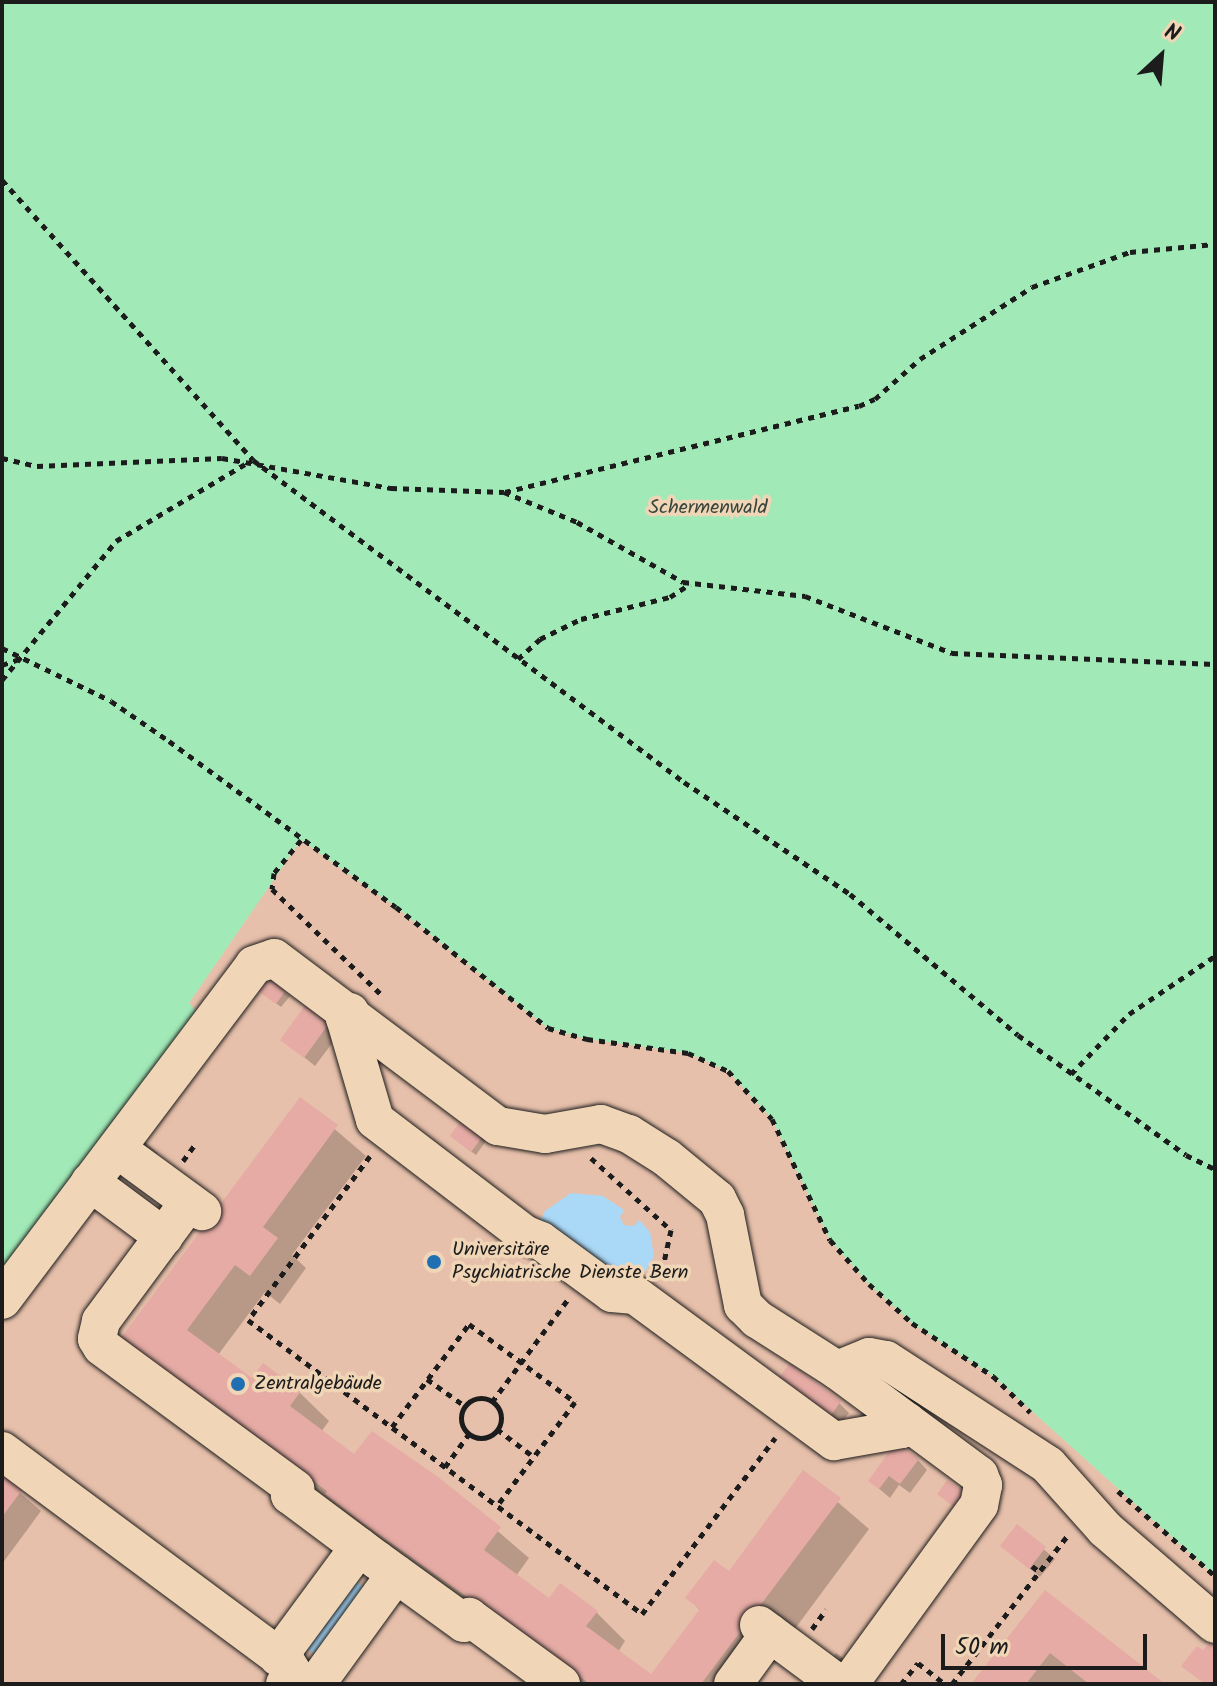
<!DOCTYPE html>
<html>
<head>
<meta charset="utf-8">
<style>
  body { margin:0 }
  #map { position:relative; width:1217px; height:1686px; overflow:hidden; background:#eecdb3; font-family:Kalam,sans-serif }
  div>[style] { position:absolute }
  .built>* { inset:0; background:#e7c0ab }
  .green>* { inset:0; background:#a1eab8 }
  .water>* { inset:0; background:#aad8f7 }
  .shadow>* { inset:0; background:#0003 }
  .building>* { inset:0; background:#e5aba4 }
  .path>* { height:5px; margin-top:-2.5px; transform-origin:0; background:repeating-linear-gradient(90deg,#1c1c1c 0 6px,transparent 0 12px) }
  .path>.ring { margin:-2.5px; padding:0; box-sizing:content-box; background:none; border:5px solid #1c1c1c; border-radius:50% }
  .roads { filter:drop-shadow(0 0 2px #1c1c1c) drop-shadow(0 0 2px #1c1c1c) }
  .minor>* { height:38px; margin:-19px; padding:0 19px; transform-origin:19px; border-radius:19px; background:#f0d6b7 }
  .dots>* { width:22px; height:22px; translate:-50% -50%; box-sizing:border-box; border:4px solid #f0d6b7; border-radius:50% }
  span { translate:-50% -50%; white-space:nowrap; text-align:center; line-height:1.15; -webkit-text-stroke:7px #f0d6b7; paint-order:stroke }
  .park-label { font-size:20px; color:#37453b }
  .poi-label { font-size:20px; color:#1c1c1c }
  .left { translate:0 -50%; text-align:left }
  .frame { position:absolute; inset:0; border:4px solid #1c1c1c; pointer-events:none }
  .north { position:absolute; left:1121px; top:16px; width:80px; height:80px; -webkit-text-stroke:6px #f0d6b7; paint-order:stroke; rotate:26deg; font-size:22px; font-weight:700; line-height:32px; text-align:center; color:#1c1c1c }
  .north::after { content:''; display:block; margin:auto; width:28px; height:36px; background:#1c1c1c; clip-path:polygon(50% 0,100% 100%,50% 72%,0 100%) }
  .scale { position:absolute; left:941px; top:1634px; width:206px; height:36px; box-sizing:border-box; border:4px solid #1c1c1c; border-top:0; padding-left:10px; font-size:24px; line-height:28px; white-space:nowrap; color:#1c1c1c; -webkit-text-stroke:6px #f0d6b7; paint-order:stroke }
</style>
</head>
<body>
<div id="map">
  <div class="built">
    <div style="clip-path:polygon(301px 840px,396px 907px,548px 1028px,587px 1039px,688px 1053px,728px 1071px,772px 1119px,830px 1239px,993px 1376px,1215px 1576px,1215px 1684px,2px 1684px,2px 1284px,203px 1020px,189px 1003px)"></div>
  </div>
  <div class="green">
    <div style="clip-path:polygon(2px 2px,1215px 2px,1215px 1576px,993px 1376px,912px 1323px,869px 1284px,830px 1240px,772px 1119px,728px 1071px,688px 1053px,587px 1039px,548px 1028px,396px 907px,301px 840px,189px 1003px,204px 1020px,2px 1284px)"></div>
  </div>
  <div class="water">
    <div style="clip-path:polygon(571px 1193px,603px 1196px,624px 1210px,620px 1217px,624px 1225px,634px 1226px,639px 1220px,650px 1232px,654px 1257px,640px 1280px,633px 1283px,615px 1273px,540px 1222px,545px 1211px)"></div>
    <div style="clip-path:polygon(347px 1575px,371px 1592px,321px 1659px,298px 1642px)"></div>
  </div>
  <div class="shadow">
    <div style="clip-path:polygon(266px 978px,290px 996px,281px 1007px,262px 993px)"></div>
    <div style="clip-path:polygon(306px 1007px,339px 1034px,315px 1066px,283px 1040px)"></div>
    <div style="clip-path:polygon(301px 1100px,366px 1156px,292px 1255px,306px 1268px,280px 1304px,265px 1292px,218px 1355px,253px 1381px,264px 1366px,300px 1393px,329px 1421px,321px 1432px,355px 1457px,437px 1479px,529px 1558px,516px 1576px,549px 1600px,596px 1612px,625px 1641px,618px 1652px,652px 1677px,701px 1611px,688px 1598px,729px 1574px,804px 1473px,869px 1529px,754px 1684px,582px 1684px,391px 1549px,153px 1367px)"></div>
    <div style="clip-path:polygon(481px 1137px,486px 1141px,476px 1155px,457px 1141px)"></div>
    <div style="clip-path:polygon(145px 1142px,158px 1153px,148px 1167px,134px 1156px)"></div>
    <div style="clip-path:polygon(790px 1389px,839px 1403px,849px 1413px,839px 1426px)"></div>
    <div style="clip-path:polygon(918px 1460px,927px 1470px,910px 1493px,899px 1485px,890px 1498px,870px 1481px)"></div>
    <div style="clip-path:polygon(2px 1477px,41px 1511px,2px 1564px)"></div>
    <div style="clip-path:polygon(1018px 1527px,1055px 1559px,1040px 1577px,1013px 1555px)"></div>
    <div style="clip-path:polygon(1046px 1593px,1162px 1684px,974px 1684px)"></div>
    <div style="clip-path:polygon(836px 1653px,846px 1660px,850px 1665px,826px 1666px)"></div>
  </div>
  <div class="building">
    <div style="clip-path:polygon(265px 975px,286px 990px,276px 1004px,255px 989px)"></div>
    <div style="clip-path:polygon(306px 1004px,330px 1022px,304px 1058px,280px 1040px)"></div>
    <div style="clip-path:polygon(300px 1097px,338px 1125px,263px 1227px,278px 1238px,250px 1276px,235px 1265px,187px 1330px,252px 1378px,263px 1363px,301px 1391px,290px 1406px,354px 1454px,372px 1431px,438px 1477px,501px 1527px,484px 1550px,549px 1598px,560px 1583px,598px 1611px,586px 1626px,651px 1674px,700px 1609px,685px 1598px,714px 1560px,729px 1571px,803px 1470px,841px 1498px,701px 1684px,590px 1684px,360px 1521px,325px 1494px,327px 1491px,121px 1338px)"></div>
    <div style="clip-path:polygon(461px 1120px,483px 1136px,471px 1152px,450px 1136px)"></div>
    <div style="clip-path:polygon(790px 1363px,841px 1401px,829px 1418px,778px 1379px)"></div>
    <div style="clip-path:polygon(896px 1442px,919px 1459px,900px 1484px,889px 1476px,879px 1489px,868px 1481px)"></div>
    <div style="clip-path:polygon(2px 1474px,22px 1490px,2px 1517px)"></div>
    <div style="clip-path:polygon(947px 1480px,969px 1495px,958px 1510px,937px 1494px)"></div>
    <div style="clip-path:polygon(1017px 1524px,1046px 1547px,1029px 1569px,1000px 1546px)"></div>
    <div style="clip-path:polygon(1045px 1590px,1122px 1650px,1165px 1684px,1089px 1684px,1050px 1653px,1026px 1684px,971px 1684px)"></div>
    <div style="clip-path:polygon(1215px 1638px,1215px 1684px,1205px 1684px,1181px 1666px,1197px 1646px,1203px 1650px)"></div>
  </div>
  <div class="path">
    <div style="left:2px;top:180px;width:376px;rotate:48.1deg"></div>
    <div style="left:253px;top:460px;width:538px;rotate:36.76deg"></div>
    <div style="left:684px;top:782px;width:200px;rotate:34deg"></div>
    <div style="left:850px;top:894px;width:219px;rotate:40deg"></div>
    <div style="left:1018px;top:1035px;width:206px;rotate:35.5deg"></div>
    <div style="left:1186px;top:1155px;width:32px;rotate:26deg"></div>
    <div style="left:2px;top:458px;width:36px;rotate:13deg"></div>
    <div style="left:37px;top:466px;width:185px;rotate:-2.5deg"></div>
    <div style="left:222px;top:458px;width:172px;rotate:10.1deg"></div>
    <div style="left:391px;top:488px;width:113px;rotate:2deg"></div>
    <div style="left:504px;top:492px;width:79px;rotate:22.3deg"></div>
    <div style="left:577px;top:522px;width:122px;rotate:29.5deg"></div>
    <div style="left:683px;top:582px;width:123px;rotate:6.5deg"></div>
    <div style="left:805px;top:596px;width:158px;rotate:21.2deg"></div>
    <div style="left:952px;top:653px;width:263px;rotate:2.4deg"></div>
    <div style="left:505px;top:492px;width:364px;rotate:-13.7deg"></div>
    <div style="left:859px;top:406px;width:17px;rotate:-24deg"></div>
    <div style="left:875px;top:399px;width:60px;rotate:-41.6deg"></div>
    <div style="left:920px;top:359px;width:133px;rotate:-32.7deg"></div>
    <div style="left:1032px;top:287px;width:104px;rotate:-19.7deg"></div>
    <div style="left:1130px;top:252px;width:85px;rotate:-5.4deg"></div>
    <div style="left:2px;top:648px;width:121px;rotate:25.9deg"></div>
    <div style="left:111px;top:701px;width:70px;rotate:34.6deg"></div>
    <div style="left:169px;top:741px;width:281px;rotate:36.2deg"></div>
    <div style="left:396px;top:907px;width:194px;rotate:38.5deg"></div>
    <div style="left:548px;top:1028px;width:41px;rotate:15.8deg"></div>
    <div style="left:587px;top:1039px;width:102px;rotate:7.9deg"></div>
    <div style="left:688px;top:1053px;width:44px;rotate:24.2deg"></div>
    <div style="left:728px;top:1071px;width:65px;rotate:47.5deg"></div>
    <div style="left:772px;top:1119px;width:134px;rotate:64.4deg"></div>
    <div style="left:830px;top:1240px;width:59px;rotate:48.4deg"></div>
    <div style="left:869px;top:1284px;width:58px;rotate:42.2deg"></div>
    <div style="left:912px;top:1323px;width:97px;rotate:33.2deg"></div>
    <div style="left:993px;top:1376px;width:52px;rotate:44.2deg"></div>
    <div style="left:518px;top:659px;width:30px;rotate:-42deg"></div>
    <div style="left:540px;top:639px;width:46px;rotate:-26deg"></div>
    <div style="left:581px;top:619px;width:92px;rotate:-13.9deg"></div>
    <div style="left:670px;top:597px;width:24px;rotate:-33deg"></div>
    <div style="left:2px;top:665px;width:21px;rotate:-19deg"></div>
    <div style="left:2px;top:680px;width:180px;rotate:-50.6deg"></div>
    <div style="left:116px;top:541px;width:158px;rotate:-30.8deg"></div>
    <div style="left:301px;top:840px;width:43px;rotate:129.3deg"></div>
    <div style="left:274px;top:873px;width:16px;rotate:97deg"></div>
    <div style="left:272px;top:889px;width:156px;rotate:44deg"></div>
    <div style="left:1071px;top:1074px;width:83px;rotate:-46deg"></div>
    <div style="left:1129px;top:1014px;width:104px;rotate:-34deg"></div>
    <div style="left:370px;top:1156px;width:204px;rotate:126.6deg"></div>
    <div style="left:248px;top:1320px;width:492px;rotate:36.7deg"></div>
    <div style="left:642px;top:1614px;width:221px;rotate:-52.9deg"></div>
    <div style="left:591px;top:1158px;width:108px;rotate:42deg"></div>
    <div style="left:671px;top:1230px;width:47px;rotate:102.3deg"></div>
    <div style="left:183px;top:1161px;width:19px;rotate:-54deg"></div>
    <div style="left:427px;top:1379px;width:47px;rotate:35.4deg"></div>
    <div class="ring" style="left:461px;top:1398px;width:35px;height:35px"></div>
    <div style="left:492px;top:1402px;width:129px;rotate:-53.5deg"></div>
    <div style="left:392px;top:1427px;width:129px;rotate:-53.2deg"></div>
    <div style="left:469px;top:1324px;width:132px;rotate:36.3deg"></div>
    <div style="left:575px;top:1402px;width:130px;rotate:126.9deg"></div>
    <div style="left:497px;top:1429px;width:46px;rotate:37.1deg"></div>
    <div style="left:445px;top:1467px;width:41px;rotate:-54deg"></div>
    <div style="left:1118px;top:1491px;width:129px;rotate:41.2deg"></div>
    <div style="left:1032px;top:1566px;width:10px;rotate:37deg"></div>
    <div style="left:812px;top:1629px;width:24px;rotate:-54deg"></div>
    <div style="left:901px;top:1684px;width:27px;rotate:-51deg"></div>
    <div style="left:918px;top:1663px;width:34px;rotate:38deg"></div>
    <div style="left:952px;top:1684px;width:189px;rotate:-52.1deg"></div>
  </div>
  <div class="roads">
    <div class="minor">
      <div style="left:350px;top:1012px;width:8px;rotate:130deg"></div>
      <div style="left:345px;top:1018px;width:106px;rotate:73.6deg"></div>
      <div style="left:375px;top:1120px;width:188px;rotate:37.4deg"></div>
      <div style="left:524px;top:1234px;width:18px;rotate:22deg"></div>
      <div style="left:541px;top:1241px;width:88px;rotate:36.2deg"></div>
      <div style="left:612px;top:1293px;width:23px;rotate:5deg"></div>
      <div style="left:635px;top:1295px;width:247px;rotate:36.3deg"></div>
      <div style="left:834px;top:1441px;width:69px;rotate:-10deg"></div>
      <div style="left:902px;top:1429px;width:9px;rotate:-58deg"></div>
      <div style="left:124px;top:1154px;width:97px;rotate:36.2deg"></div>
      <div style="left:90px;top:1182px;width:92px;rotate:36.6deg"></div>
      <div style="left:189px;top:1202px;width:148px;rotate:126.5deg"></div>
      <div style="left:101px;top:1321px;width:18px;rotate:103deg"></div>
      <div style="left:97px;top:1339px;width:9px;rotate:58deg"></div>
      <div style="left:102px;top:1347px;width:240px;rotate:36.3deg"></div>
      <div style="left:295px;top:1489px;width:8px;rotate:130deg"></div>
      <div style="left:290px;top:1495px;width:109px;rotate:36.8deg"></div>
      <div style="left:377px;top:1560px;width:107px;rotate:35.9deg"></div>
      <div style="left:464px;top:1623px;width:8px;rotate:-50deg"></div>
      <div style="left:469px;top:1617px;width:114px;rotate:36.1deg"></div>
      <div style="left:2px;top:1300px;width:419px;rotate:-53deg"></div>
      <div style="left:254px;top:965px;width:21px;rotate:-19deg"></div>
      <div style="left:274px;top:958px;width:280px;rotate:36.9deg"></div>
      <div style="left:498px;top:1126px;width:48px;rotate:9.7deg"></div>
      <div style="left:545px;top:1134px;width:57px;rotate:-10.1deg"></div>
      <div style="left:601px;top:1124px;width:30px;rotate:20deg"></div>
      <div style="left:629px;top:1134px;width:45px;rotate:32.3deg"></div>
      <div style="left:667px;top:1158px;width:65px;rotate:39.4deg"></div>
      <div style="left:717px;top:1199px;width:18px;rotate:63deg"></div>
      <div style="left:725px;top:1215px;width:92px;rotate:78.7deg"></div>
      <div style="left:743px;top:1305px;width:20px;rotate:45deg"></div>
      <div style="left:757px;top:1319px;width:95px;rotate:32.5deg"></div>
      <div style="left:837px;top:1370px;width:177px;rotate:36.5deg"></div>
      <div style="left:979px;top:1475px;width:11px;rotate:68deg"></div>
      <div style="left:983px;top:1485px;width:20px;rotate:101deg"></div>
      <div style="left:979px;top:1505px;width:221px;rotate:126deg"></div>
      <div style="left:837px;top:1370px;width:35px;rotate:-22deg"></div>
      <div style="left:869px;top:1357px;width:17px;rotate:10deg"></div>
      <div style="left:886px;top:1360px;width:193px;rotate:32.9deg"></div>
      <div style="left:1048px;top:1465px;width:86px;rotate:48.3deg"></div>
      <div style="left:1105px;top:1529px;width:145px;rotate:40.8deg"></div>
      <div style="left:2px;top:1451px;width:354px;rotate:36.6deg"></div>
      <div style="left:286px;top:1662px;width:12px;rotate:59deg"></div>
      <div style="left:292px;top:1672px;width:14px;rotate:120deg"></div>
      <div style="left:759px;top:1625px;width:97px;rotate:36.6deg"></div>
      <div style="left:278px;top:1657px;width:137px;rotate:-53.6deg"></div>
      <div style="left:316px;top:1684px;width:136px;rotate:-54deg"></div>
      <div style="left:733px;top:1684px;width:63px;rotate:-54deg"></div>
    </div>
  </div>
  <div class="dots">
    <div style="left:434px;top:1262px;background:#1f6fb2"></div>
    <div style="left:238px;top:1384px;background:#1f6fb2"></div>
  </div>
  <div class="park-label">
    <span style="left:708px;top:508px">Schermenwald</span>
  </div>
  <div class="poi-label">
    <span class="left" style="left:452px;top:1262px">Universitäre<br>Psychiatrische Dienste Bern</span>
    <span class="left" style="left:254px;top:1384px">Zentralgebäude</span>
  </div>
  <div class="frame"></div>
  <div class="north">N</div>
  <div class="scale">50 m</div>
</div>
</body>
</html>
